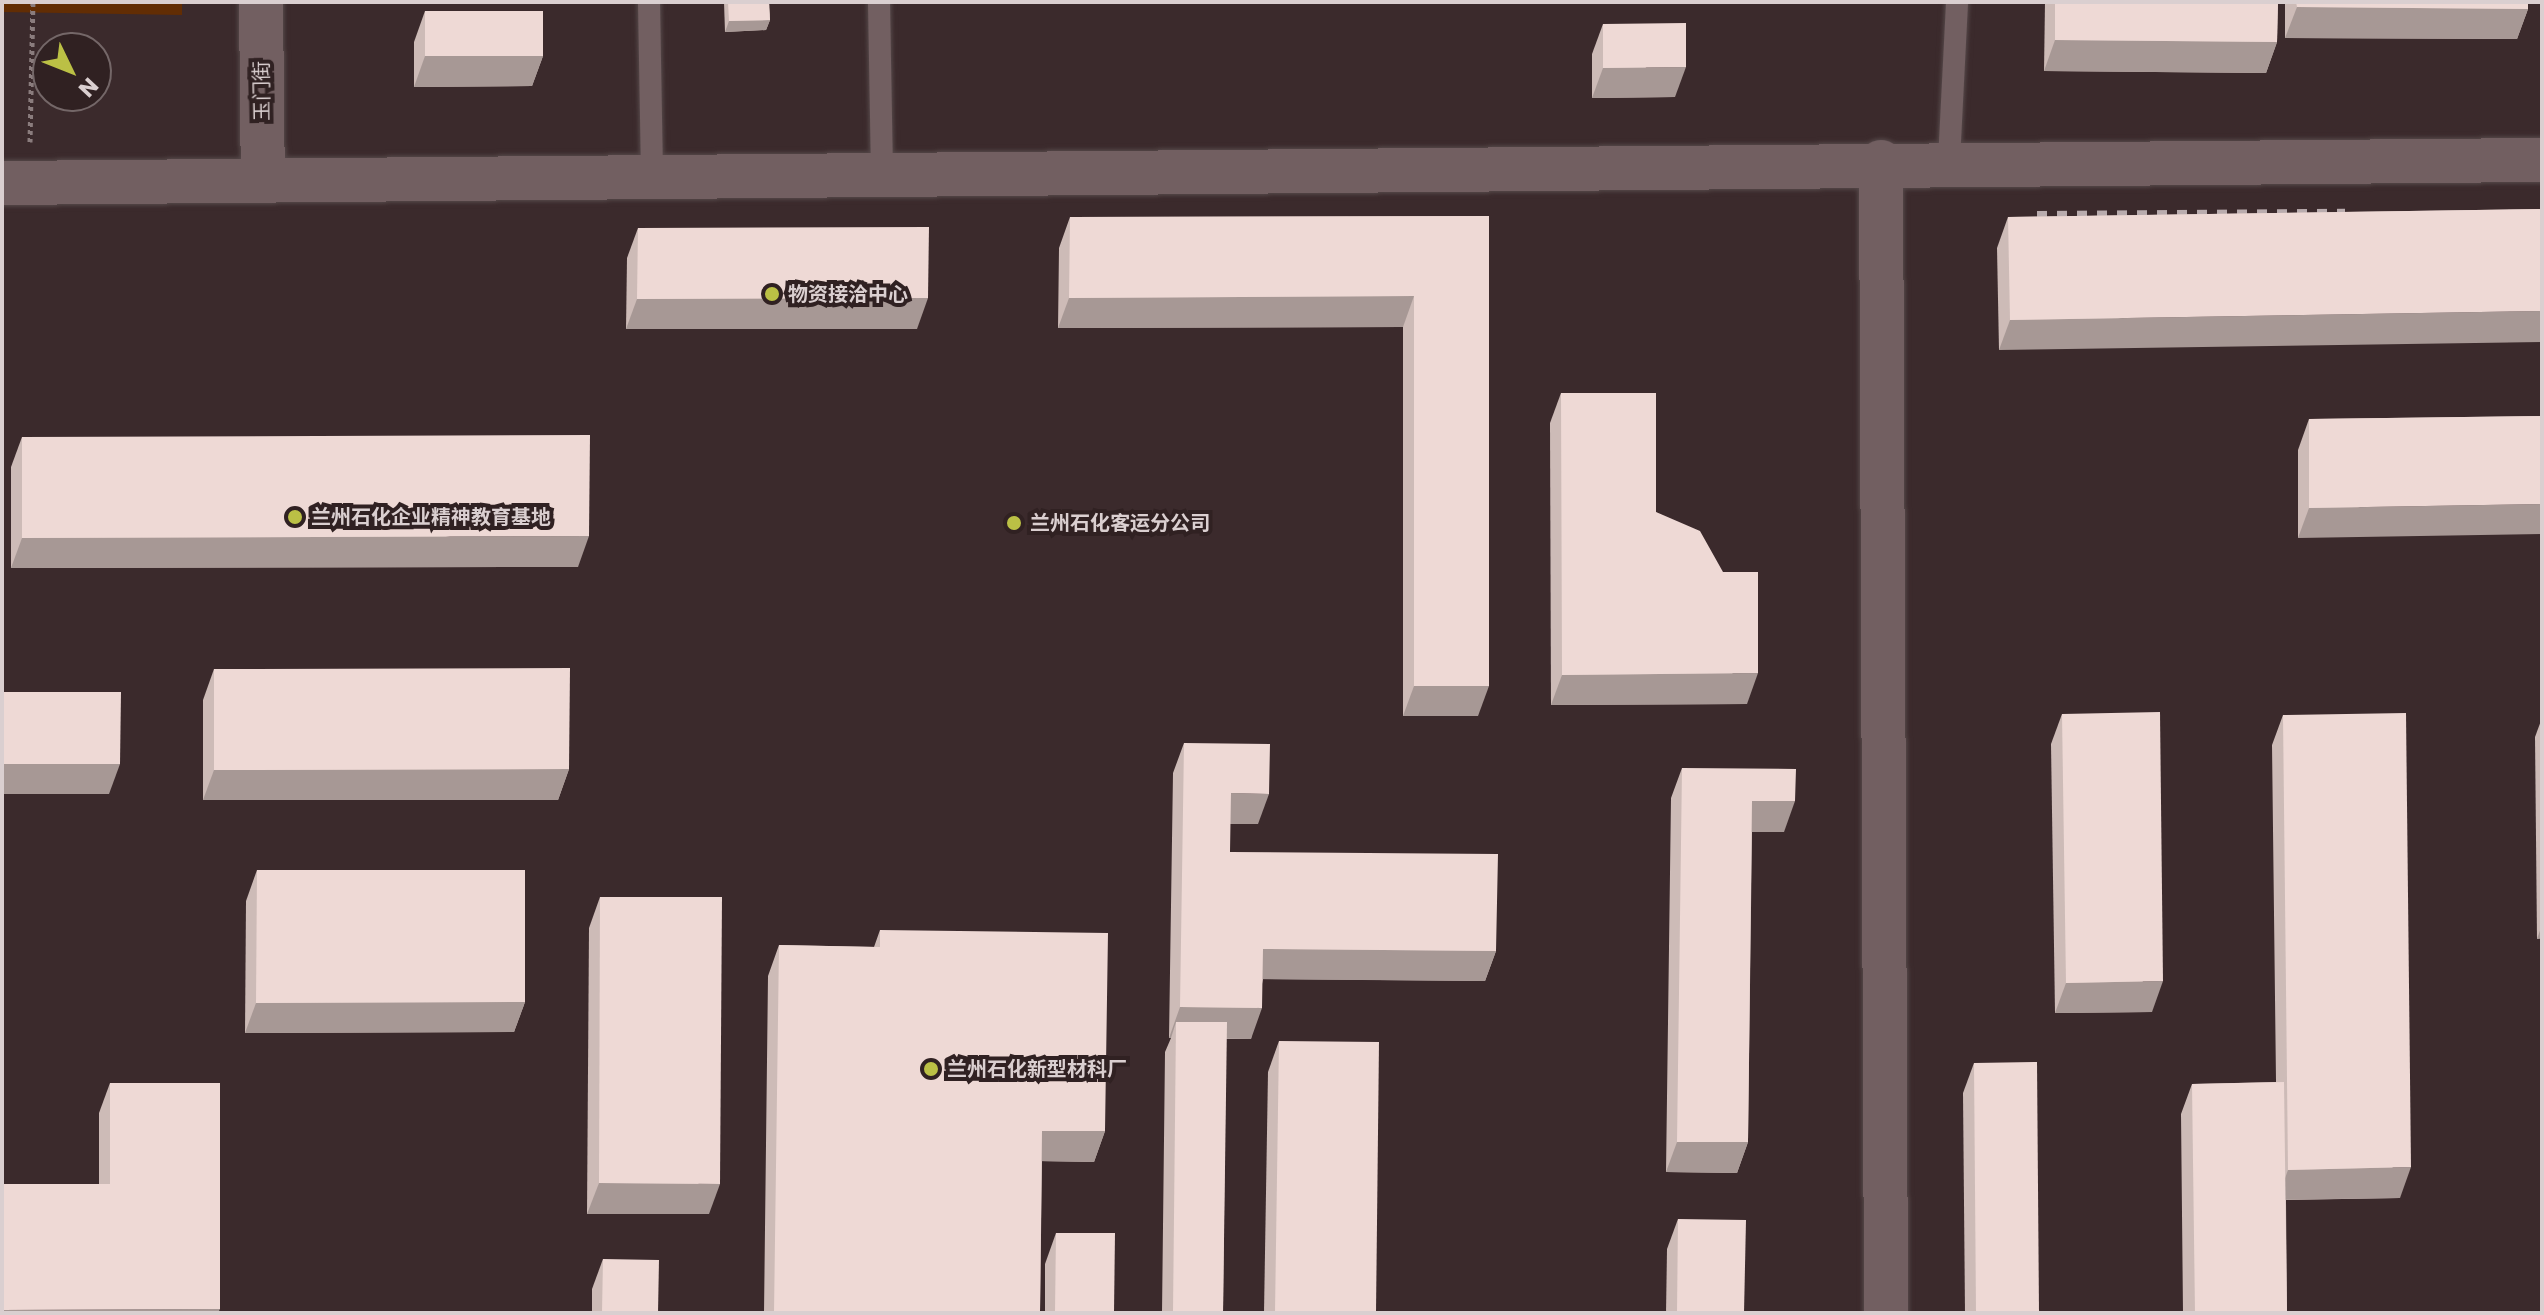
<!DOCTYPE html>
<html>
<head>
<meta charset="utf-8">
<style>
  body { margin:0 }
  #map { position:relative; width:2544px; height:1315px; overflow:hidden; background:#3b2a2c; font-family:Poppins,"Noto Sans SC",sans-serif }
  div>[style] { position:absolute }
  .green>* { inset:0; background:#622d04 }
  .path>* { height:5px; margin-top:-2.5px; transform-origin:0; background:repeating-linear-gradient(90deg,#8a7c7d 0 4px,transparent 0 8px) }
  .roads { filter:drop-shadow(0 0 2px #554849) drop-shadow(0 0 2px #554849) }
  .lane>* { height:22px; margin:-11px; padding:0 11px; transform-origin:11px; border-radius:11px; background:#725f61 }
  .street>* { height:44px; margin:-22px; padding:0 22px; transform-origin:22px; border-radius:22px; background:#725f61 }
  .rail>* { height:6px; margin-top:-3px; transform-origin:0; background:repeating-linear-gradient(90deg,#b9acae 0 10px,transparent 0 20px) }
  .wall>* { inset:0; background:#cdbbb7 }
  .shaded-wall>* { inset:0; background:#a79895 }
  .building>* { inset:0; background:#eed9d5 }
  .dots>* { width:22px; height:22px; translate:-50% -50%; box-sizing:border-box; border:4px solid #302122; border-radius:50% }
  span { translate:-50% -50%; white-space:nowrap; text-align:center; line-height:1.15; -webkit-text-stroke:8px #302122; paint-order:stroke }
  .street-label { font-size:20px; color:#dacfd0 }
  .poi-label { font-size:20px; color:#dacfd0; font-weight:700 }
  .left { translate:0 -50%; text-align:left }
  .frame { position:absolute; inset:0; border:4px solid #dacfd0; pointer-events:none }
  .north { position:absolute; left:32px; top:32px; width:80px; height:80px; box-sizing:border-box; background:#302122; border:2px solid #746768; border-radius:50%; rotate:133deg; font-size:22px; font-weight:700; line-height:32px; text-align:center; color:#dacfd0 }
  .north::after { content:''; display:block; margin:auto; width:28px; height:36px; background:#bbc045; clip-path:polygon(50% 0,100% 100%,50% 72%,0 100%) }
</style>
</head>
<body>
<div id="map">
  <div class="green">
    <div style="clip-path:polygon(2px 2px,182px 2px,182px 15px,2px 12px)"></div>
  </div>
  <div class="path">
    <div style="left:30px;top:142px;width:140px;rotate:-88.8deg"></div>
  </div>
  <div class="roads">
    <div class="lane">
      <div style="left:649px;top:2px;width:172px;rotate:89deg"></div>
      <div style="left:879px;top:2px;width:169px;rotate:89deg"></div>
      <div style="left:1949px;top:161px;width:159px;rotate:-87.1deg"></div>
    </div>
    <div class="street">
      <div style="left:261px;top:2px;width:178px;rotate:89.4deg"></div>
      <div style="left:1881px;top:162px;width:1151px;rotate:89.75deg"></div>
      <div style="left:2px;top:183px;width:2540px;rotate:-0.52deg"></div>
    </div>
  </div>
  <div class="rail">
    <div style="left:2037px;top:214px;width:308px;rotate:-0.4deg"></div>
  </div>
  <div class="wall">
    <div style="clip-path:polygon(724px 2px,769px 2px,770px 20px,766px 30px,725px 32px)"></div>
    <div style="clip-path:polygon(2045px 2px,2278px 2px,2277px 42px,2266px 73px,2044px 71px)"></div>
    <div style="clip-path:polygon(2285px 2px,2528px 2px,2528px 9px,2517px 39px,2285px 38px)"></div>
    <div style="clip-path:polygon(425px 11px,543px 56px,532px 86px,414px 87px,414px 42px)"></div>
    <div style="clip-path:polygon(1603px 24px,1675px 97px,1592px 98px,1592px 54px)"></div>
    <div style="clip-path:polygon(2542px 209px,1999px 350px,1997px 248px,2008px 217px)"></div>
    <div style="clip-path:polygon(1489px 216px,1478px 716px,1403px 716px,1403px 327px,1058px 328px,1059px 248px,1070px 217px)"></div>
    <div style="clip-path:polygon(638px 228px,917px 329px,626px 329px,627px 258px)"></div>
    <div style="clip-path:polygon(1561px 393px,1656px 512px,1747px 704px,1551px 705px,1550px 423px)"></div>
    <div style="clip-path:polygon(2542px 416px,2298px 538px,2298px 450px,2309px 419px)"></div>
    <div style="clip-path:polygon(22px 437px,578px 567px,11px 568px,11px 467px)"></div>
    <div style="clip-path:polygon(214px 669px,569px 769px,558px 800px,203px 800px,203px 700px)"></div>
    <div style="clip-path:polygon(2062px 714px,2152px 1012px,2055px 1013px,2051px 744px)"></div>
    <div style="clip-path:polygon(2283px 715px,2400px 1198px,2286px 1200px,2287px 1313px,2183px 1313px,2181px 1114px,2192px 1084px,2276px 1082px,2272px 745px)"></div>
    <div style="clip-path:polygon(2542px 718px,2542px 938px,2537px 939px,2535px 737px)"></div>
    <div style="clip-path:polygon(1184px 743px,1258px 824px,1230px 824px,1230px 852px,1496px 951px,1485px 981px,1263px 979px,1251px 1039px,1226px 1039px,1223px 1313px,1162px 1313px,1165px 1052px,1171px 1038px,1169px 1038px,1173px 773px)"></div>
    <div style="clip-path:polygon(1682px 768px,1784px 832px,1752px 832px,1748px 1142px,1737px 1173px,1666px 1172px,1671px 798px)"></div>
    <div style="clip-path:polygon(257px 870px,525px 1002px,514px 1032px,245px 1033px,246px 901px)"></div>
    <div style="clip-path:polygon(600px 897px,709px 1214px,587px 1214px,589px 928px)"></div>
    <div style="clip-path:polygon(880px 930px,1105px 1131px,1094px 1162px,1042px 1161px,1040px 1313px,764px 1313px,768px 976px,779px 945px,874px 947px)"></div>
    <div style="clip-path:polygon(1279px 1041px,1376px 1313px,1264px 1313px,1268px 1072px)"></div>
    <div style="clip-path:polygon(1974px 1063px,2039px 1313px,1965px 1313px,1963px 1093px)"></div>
    <div style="clip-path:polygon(110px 1083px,220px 1309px,99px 1184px,99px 1113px)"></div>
    <div style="clip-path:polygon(1678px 1219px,1744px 1313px,1666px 1313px,1667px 1249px)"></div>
    <div style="clip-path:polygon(1056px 1233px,1114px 1313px,1045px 1313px,1045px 1264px)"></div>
    <div style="clip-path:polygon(603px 1259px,658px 1313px,592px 1313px,592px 1289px)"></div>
  </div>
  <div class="shaded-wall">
    <div style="clip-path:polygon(2297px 7px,2528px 9px,2517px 39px,2285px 38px)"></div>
    <div style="clip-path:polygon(770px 20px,766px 30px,725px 32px,729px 21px)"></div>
    <div style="clip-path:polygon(2055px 40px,2277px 42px,2266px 73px,2044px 71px)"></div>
    <div style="clip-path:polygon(425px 56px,543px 56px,532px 86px,414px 87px)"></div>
    <div style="clip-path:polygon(1686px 67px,1675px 97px,1592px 98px,1603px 68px)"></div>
    <div style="clip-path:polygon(1414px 296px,1403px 327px,1058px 328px,1069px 298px)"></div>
    <div style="clip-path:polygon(928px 298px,917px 329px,626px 329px,637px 299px)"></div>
    <div style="clip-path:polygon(2542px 311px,2542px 342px,1999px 350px,2010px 320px)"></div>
    <div style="clip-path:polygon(2542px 504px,2542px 534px,2298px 538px,2309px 508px)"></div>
    <div style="clip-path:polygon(589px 536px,578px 567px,11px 568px,22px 538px)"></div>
    <div style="clip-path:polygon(1758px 673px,1747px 704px,1551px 705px,1562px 675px)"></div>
    <div style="clip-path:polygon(1414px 686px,1489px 686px,1478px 716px,1403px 716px)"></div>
    <div style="clip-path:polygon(2px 764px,120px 764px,109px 794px,2px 794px)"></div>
    <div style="clip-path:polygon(569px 769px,558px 800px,203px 800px,214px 770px)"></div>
    <div style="clip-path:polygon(1231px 793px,1269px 794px,1258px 824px,1220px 824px)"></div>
    <div style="clip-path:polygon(1752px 801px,1795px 801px,1784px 832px,1741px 832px)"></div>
    <div style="clip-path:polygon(2542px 925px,2542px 938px,2537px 939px)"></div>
    <div style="clip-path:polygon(1263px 949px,1496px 951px,1485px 981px,1252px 979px)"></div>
    <div style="clip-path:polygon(2163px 981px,2152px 1012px,2055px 1013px,2066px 983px)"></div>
    <div style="clip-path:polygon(525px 1002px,514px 1032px,245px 1033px,256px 1003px)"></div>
    <div style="clip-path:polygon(1180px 1007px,1262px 1008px,1251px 1039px,1176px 1038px,1176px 1022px,1171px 1038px,1169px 1038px)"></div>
    <div style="clip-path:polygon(1042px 1131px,1105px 1131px,1094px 1162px,1031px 1161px)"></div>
    <div style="clip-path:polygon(1677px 1142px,1748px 1142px,1737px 1173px,1666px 1172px)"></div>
    <div style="clip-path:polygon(2411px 1167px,2400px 1198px,2277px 1200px,2288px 1170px)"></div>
    <div style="clip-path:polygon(599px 1183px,720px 1184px,709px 1214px,587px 1214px)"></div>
    <div style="clip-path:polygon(220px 1309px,218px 1313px,2px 1313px,2px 1310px)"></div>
  </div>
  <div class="building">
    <div style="clip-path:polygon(728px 2px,769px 2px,770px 20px,729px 21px)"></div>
    <div style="clip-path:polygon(2055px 2px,2278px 2px,2277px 42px,2055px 40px)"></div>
    <div style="clip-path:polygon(2296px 2px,2528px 2px,2528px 9px,2297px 7px)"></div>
    <div style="clip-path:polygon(425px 11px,543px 11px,543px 56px,425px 56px)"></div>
    <div style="clip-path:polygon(1686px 23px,1686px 67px,1603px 68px,1603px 24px)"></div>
    <div style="clip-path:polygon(2542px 209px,2542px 311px,2010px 320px,2008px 217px)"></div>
    <div style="clip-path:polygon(1489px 216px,1489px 686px,1414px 686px,1414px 296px,1069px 298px,1070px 217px)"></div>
    <div style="clip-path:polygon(929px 227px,928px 298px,637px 299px,638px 228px)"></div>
    <div style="clip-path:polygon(1561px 393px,1656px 393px,1656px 512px,1700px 531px,1723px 572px,1758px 572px,1758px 673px,1562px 675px)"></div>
    <div style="clip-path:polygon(2542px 416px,2542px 504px,2309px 508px,2309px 419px)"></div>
    <div style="clip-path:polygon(590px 435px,589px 536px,22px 538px,22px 437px)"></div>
    <div style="clip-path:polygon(570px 668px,569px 769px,214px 770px,214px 669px)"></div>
    <div style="clip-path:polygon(2px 692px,121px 692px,120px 764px,2px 764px)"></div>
    <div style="clip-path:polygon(2160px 712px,2163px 981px,2066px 983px,2062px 714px)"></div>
    <div style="clip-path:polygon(2406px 713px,2411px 1167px,2288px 1170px,2283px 715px)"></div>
    <div style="clip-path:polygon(1184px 743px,1270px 744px,1269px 794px,1231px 793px,1230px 852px,1498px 854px,1496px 951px,1263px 949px,1262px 1008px,1180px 1007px)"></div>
    <div style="clip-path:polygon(1682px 768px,1796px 769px,1795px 801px,1752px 801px,1748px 1142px,1677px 1142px)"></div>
    <div style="clip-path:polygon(257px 870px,525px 870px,525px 1002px,256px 1003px)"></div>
    <div style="clip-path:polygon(600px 897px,722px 897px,720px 1184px,599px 1183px)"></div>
    <div style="clip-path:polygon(880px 930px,1108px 933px,1105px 1131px,1042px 1131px,1040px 1313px,774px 1313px,779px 945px,880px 947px)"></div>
    <div style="clip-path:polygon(1176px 1022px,1227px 1022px,1223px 1313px,1173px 1313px)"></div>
    <div style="clip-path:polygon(1279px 1041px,1379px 1042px,1376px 1313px,1275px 1313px)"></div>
    <div style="clip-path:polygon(2037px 1062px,2039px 1313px,1976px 1313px,1974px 1063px)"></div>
    <div style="clip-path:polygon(2284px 1082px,2287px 1313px,2195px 1313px,2192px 1084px)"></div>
    <div style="clip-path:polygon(110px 1083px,220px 1083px,220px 1309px,2px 1310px,2px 1184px,110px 1184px)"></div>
    <div style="clip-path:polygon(1678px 1219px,1746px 1220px,1744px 1313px,1677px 1313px)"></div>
    <div style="clip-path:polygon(1056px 1233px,1115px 1233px,1114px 1313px,1055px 1313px)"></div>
    <div style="clip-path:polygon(603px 1259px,659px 1260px,658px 1313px,602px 1313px)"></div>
  </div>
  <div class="dots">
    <div style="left:772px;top:294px;background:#bbc045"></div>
    <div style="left:295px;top:517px;background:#bbc045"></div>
    <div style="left:1014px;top:523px;background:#bbc045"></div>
    <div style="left:931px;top:1069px;background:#bbc045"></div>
  </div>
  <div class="street-label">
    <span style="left:262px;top:91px;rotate:-91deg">玉门街</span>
  </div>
  <div class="poi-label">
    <span class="left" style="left:788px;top:294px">物资接洽中心</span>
    <span class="left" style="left:311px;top:517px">兰州石化企业精神教育基地</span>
    <span class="left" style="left:1030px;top:523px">兰州石化客运分公司</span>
    <span class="left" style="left:947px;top:1069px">兰州石化新型材科厂</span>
  </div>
  <div class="frame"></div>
  <div class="north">N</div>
</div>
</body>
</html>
